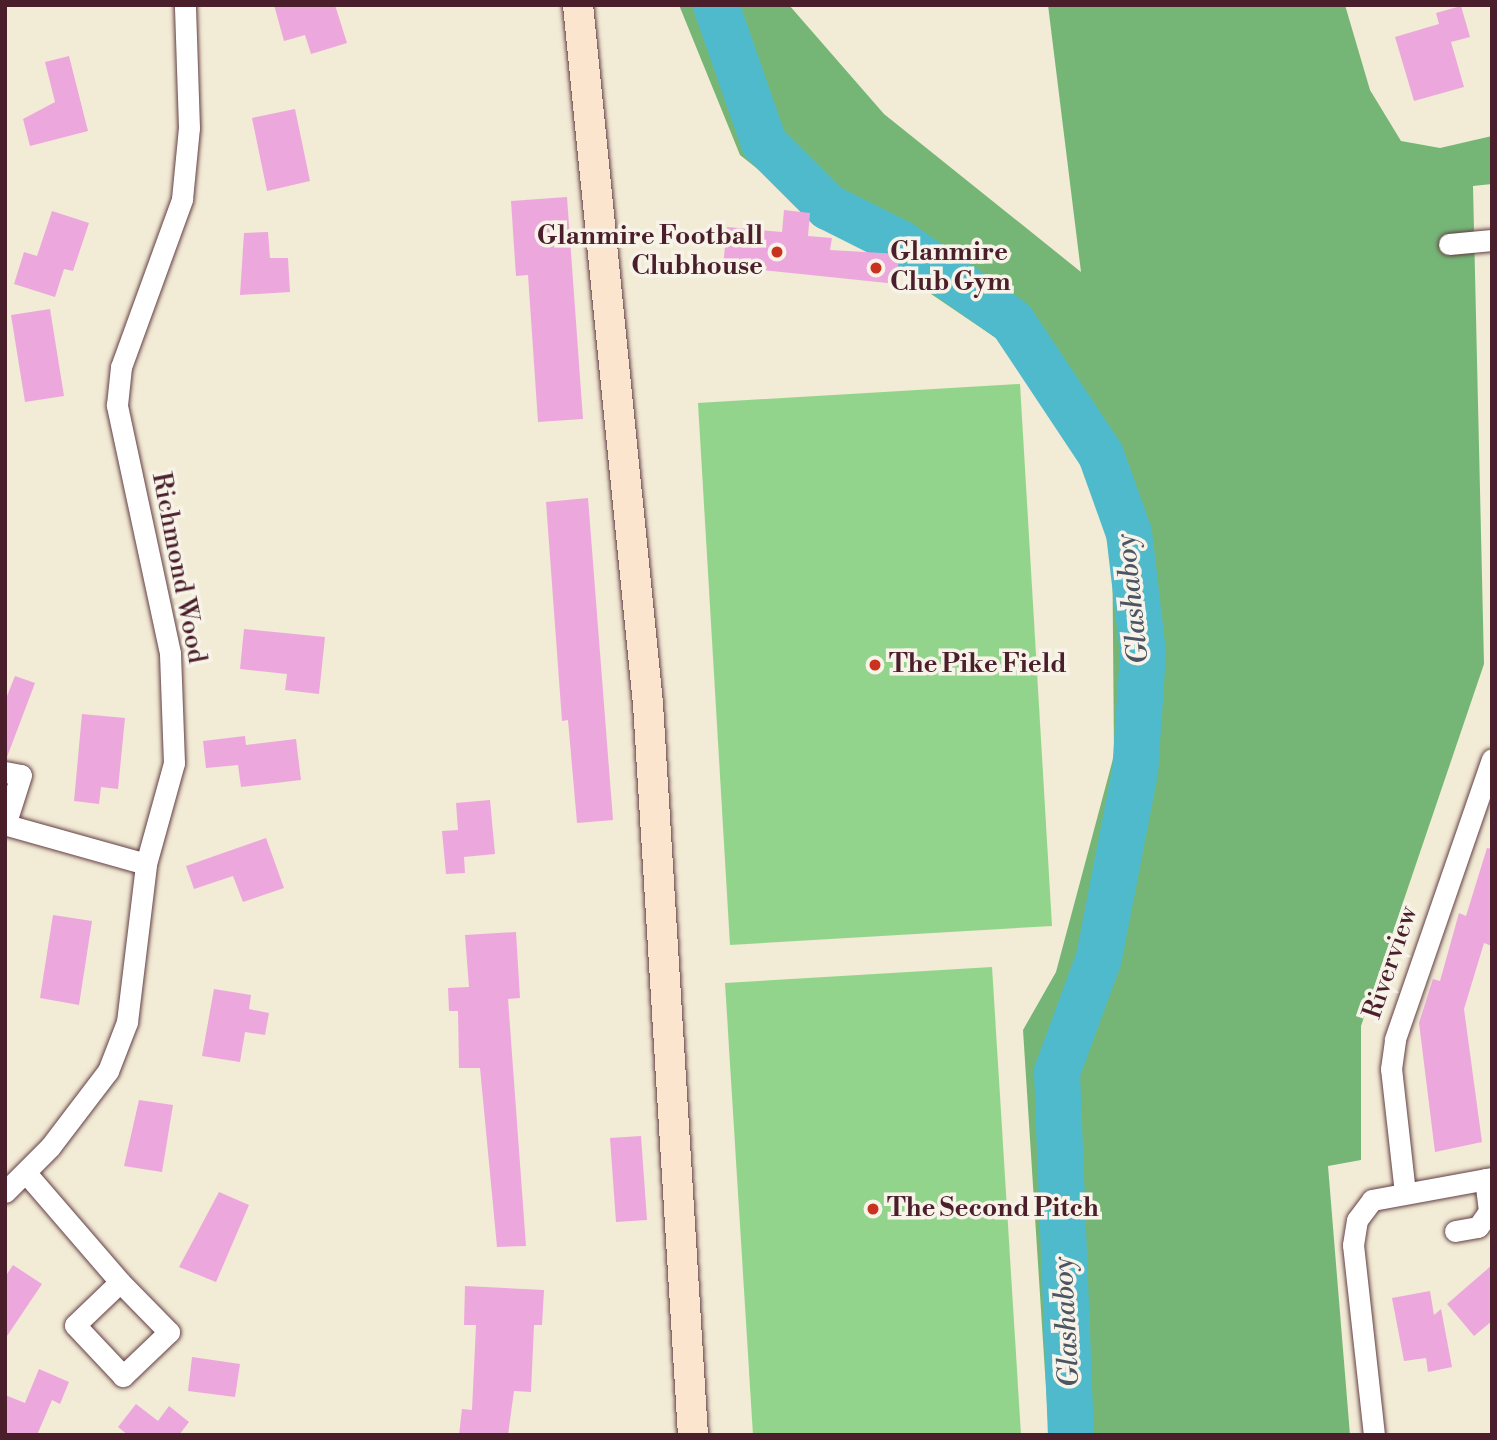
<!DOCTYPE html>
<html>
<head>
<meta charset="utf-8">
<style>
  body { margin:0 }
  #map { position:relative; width:1497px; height:1440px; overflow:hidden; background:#f2ebd5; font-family:"Libre Bodoni",serif }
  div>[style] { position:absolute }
  .green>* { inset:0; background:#92d48b }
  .forest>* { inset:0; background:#75b677 }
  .river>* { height:46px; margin:-23px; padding:0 23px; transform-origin:23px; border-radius:23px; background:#50bacd }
  .building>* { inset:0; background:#eca8dd }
  .roads { filter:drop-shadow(0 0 2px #633e44) drop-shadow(0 0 2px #633e44) }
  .street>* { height:21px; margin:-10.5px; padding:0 10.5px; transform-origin:10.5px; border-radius:10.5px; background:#fff }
  .secondary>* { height:30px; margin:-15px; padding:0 15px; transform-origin:15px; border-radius:15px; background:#fbe5cf }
  .dots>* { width:19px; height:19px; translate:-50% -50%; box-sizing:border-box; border:4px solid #f7f3e8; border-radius:50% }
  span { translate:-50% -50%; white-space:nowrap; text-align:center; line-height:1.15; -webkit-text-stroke:7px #f7f3e8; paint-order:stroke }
  .poi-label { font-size:26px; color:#4a1f2b; font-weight:700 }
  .right { translate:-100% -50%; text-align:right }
  .left { translate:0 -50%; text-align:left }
  .street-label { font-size:26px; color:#4a1f2b }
  .water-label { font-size:28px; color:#4c5564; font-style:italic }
  .frame { position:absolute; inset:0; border:7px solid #4a1f2b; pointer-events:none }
</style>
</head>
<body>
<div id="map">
  <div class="green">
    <div style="clip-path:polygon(1020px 384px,1052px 926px,730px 945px,698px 403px)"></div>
    <div style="clip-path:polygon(992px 967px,1021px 1435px,753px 1435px,725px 983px)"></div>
  </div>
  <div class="forest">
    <div style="clip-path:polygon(679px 5px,789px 5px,884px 114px,1081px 272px,1048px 5px,1345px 5px,1370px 90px,1401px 141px,1440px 148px,1492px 136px,1492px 184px,1473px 186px,1484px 664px,1361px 1026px,1361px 1160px,1328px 1166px,1350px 1435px,1049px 1435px,1023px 1030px,1056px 972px,1114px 755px,1112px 520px,1074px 431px,1027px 359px,822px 220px,740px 155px)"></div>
  </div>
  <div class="river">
    <div style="left:716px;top:5px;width:146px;rotate:70.8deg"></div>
    <div style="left:764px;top:143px;width:91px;rotate:45deg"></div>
    <div style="left:828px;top:207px;width:80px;rotate:26.6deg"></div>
    <div style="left:900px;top:243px;width:136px;rotate:34.9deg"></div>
    <div style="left:1012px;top:321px;width:161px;rotate:56.4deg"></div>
    <div style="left:1101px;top:455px;width:83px;rotate:70.3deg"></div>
    <div style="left:1129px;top:533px;width:121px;rotate:83.3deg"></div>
    <div style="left:1143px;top:653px;width:119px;rotate:93.8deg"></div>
    <div style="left:1135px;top:772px;width:189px;rotate:101deg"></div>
    <div style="left:1099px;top:958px;width:121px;rotate:110.2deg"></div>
    <div style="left:1057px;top:1072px;width:363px;rotate:87.8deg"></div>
  </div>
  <div class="building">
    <div style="clip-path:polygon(274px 5px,335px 5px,347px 43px,311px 54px,305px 35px,284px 41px)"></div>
    <div style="clip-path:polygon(1461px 6px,1470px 37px,1451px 42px,1464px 87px,1414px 101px,1395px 37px,1439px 24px,1436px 13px)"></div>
    <div style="clip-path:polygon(69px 56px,88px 131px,30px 146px,23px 119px,55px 102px,45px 62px)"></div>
    <div style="clip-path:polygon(295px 109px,310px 181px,267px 191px,252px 118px)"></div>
    <div style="clip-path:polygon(567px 197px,583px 419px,538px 422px,528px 275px,516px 276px,511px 201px)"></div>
    <div style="clip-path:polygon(784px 210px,810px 213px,808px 236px,832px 238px,830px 250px,899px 254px,897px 284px,723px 266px,727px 227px,782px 232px)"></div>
    <div style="clip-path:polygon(52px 211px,89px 223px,73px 271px,64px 269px,55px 297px,14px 284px,24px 252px,37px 256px)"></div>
    <div style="clip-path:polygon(268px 232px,270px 258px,288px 258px,290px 292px,240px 295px,244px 233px)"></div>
    <div style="clip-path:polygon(50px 309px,64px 396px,25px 402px,11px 315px)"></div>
    <div style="clip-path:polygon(588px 498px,613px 820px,577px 823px,568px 720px,562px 721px,546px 502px)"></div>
    <div style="clip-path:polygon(244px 629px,325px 637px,319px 694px,285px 690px,287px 674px,240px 669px)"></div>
    <div style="clip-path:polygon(15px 676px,35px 683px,7px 757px,5px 701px)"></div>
    <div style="clip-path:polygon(82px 714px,125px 718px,118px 789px,101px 787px,99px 804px,74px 801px)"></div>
    <div style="clip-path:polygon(245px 736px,246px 745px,296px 739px,301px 780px,241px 787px,238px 765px,206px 768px,203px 741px)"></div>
    <div style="clip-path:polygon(490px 800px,495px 854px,464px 857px,465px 873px,446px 874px,442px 831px,458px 830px,456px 803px)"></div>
    <div style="clip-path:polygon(266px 838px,284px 888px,243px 902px,233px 876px,194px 889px,186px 866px)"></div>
    <div style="clip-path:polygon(1487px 848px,1492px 849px,1492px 946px,1484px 943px,1464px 1009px,1482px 1142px,1435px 1152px,1419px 1023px,1433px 979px,1440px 981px,1459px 913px,1466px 916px)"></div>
    <div style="clip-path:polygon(53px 915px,92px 921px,79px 1005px,40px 998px)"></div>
    <div style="clip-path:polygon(516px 932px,520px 998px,508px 999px,526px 1246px,497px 1247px,480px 1068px,459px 1068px,458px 1011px,449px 1011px,448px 988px,469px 987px,465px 935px)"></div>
    <div style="clip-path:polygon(214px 989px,251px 995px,249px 1009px,269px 1013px,265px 1035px,245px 1032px,240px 1062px,202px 1056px)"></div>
    <div style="clip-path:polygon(139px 1100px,173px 1105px,162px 1172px,124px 1166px)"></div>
    <div style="clip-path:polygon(641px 1136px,647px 1220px,616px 1222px,610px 1138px)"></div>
    <div style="clip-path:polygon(219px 1192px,249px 1205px,216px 1282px,179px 1267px)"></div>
    <div style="clip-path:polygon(13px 1265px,42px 1284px,5px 1339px,5px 1277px)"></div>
    <div style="clip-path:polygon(1492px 1265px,1492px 1321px,1474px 1336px,1447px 1304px)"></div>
    <div style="clip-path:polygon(465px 1286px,544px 1290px,542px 1325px,534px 1325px,531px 1392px,514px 1391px,508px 1435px,459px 1435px,462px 1409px,472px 1410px,476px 1325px,464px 1325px)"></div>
    <div style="clip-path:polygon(1430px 1291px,1434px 1315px,1441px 1309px,1452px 1367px,1428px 1372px,1426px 1358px,1404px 1361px,1392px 1298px)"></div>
    <div style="clip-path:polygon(192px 1357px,240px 1364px,235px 1397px,188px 1391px)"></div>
    <div style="clip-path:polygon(39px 1369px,69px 1382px,60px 1404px,52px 1400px,37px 1435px,5px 1435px,5px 1395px,25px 1403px)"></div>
    <div style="clip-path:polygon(136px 1404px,158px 1421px,169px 1406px,189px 1422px,179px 1435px,128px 1435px,118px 1427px)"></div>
  </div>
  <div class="roads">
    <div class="street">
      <div style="left:1449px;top:244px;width:43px;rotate:-5.3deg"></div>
      <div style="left:5px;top:772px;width:16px;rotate:11deg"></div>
      <div style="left:21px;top:775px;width:52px;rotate:107.7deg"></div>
      <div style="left:7px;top:825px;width:144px;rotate:15.7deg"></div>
      <div style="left:26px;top:1173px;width:144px;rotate:49.2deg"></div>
      <div style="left:5px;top:1192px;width:64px;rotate:-45deg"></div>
      <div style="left:50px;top:1147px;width:96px;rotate:-52.7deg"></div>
      <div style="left:108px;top:1071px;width:53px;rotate:-68.8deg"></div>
      <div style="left:127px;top:1022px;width:159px;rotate:-83.1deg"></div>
      <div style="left:146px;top:864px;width:105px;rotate:-74.5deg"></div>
      <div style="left:174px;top:763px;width:110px;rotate:-92.1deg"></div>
      <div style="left:170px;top:653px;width:254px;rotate:-102.1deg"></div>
      <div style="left:117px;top:405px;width:38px;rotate:-84deg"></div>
      <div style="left:121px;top:367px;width:179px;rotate:-70deg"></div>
      <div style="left:182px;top:199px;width:71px;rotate:-84.4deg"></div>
      <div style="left:189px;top:128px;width:123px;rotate:-91.9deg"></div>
      <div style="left:1405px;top:1193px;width:125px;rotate:-96.4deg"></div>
      <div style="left:1391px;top:1069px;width:30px;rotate:-82deg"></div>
      <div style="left:1395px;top:1039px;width:296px;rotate:-70.9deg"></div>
      <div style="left:1455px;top:1231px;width:23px;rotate:-10deg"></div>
      <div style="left:1478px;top:1227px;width:19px;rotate:-55deg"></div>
      <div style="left:1489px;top:1211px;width:32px;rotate:-97deg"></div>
      <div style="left:120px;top:1282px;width:70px;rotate:45.6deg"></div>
      <div style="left:169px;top:1332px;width:64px;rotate:136.3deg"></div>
      <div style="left:123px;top:1376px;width:70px;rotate:-133.3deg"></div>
      <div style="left:75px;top:1325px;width:62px;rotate:-43.7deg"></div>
      <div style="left:1374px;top:1435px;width:191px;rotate:-96.3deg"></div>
      <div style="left:1353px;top:1245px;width:25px;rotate:-81deg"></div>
      <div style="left:1357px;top:1220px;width:25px;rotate:-53deg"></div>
      <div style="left:1372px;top:1200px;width:122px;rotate:-10.4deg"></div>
    </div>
    <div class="secondary">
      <div style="left:578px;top:5px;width:702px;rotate:84.28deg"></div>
      <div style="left:648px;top:704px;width:732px;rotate:86.48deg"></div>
    </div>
  </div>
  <div class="dots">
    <div style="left:777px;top:252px;background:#c8321e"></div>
    <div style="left:876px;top:268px;background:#c8321e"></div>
    <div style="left:875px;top:665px;background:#c8321e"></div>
    <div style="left:873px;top:1209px;background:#c8321e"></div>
  </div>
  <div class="poi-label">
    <span class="right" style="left:763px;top:252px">Glanmire Football<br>Clubhouse</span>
    <span class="left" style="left:890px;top:268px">Glanmire<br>Club Gym</span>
    <span class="left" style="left:889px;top:665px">The Pike Field</span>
    <span class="left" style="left:887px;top:1209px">The Second Pitch</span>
  </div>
  <div class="street-label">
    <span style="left:178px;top:568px;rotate:79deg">Richmond Wood</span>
    <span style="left:1391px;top:963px;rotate:-71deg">Riverview</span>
  </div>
  <div class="water-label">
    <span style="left:1133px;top:599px;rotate:-96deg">Glashaboy</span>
    <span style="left:1067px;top:1322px;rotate:-93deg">Glashaboy</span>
  </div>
  <div class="frame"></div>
</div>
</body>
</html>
